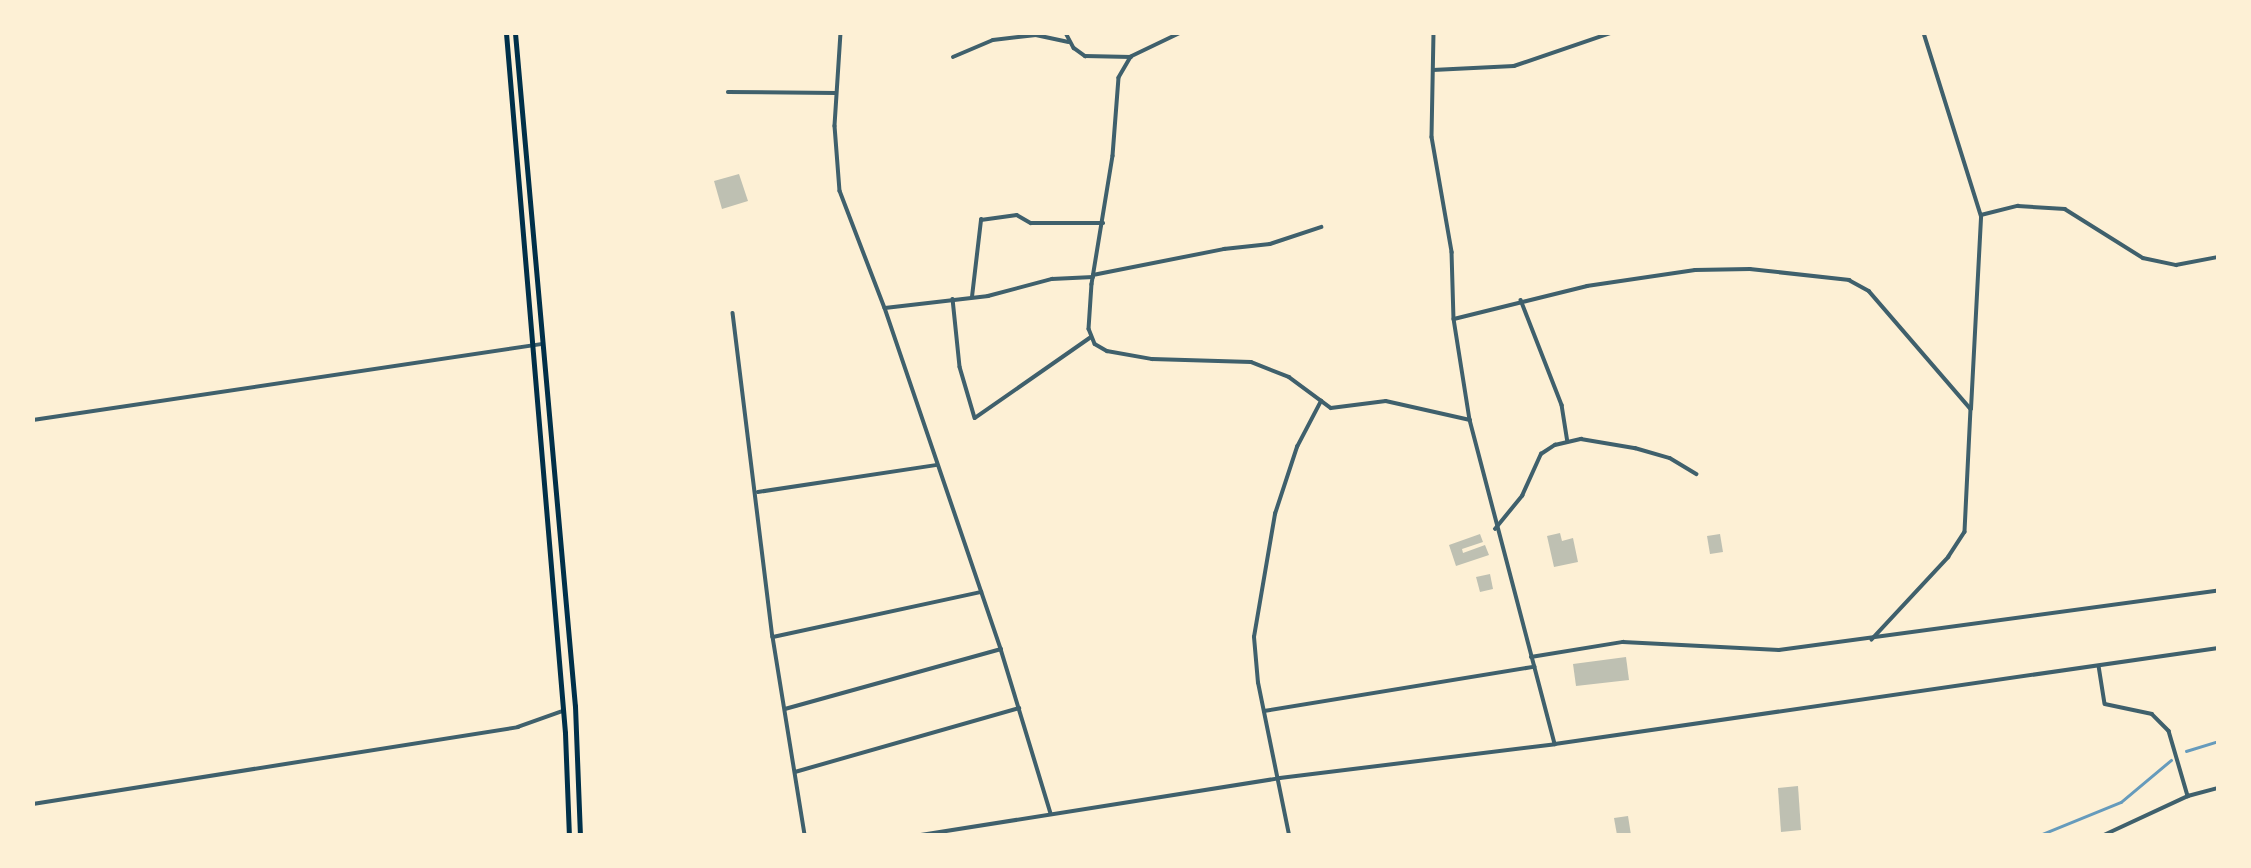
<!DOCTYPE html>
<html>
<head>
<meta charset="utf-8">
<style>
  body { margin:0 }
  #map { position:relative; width:2251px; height:868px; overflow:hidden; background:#fdf0d5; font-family:Manrope,sans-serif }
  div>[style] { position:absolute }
  .stream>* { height:2.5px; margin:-1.25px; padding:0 1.25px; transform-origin:1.25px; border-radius:1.25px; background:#669bbc }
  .building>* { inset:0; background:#bec0b2 }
  .minor>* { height:3.5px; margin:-1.75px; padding:0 1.75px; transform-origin:1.75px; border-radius:1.75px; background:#3f606c }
  .secondary>* { height:5px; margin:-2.5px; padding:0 2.5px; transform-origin:2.5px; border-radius:2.5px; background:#003049 }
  span { translate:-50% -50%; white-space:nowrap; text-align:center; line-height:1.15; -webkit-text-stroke:5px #fdf0d5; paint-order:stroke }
  .frame { position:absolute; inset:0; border:35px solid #fdf0d5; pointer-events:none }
</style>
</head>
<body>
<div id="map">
  <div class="stream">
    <div style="left:2186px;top:751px;width:34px;rotate:-17deg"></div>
    <div style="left:2040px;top:835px;width:87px;rotate:-22.2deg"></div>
    <div style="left:2121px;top:802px;width:65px;rotate:-40deg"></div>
  </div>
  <div class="building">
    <div style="clip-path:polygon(739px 174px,748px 201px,722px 209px,714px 181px)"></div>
    <div style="clip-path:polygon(1560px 533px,1562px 541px,1573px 538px,1578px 562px,1554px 567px,1547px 536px)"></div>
    <div style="clip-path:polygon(1480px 534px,1483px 542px,1462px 549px,1463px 553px,1485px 545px,1489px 555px,1456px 566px,1449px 545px)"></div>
    <div style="clip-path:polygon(1720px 534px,1723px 552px,1710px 554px,1707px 536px)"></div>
    <div style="clip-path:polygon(1490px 574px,1493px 589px,1480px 592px,1476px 577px)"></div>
    <div style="clip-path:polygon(1626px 657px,1629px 680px,1576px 686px,1573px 664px)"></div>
    <div style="clip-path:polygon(1798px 786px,1801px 830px,1781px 832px,1778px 788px)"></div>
    <div style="clip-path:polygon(1628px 816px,1631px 835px,1617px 835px,1614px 818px)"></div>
  </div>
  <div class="minor">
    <div style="left:841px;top:33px;width:93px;rotate:93.7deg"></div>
    <div style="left:835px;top:126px;width:65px;rotate:85.6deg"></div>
    <div style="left:840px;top:191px;width:125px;rotate:69deg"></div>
    <div style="left:885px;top:308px;width:360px;rotate:71.2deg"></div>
    <div style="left:1001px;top:649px;width:172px;rotate:73.1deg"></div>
    <div style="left:1066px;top:33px;width:17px;rotate:62deg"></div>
    <div style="left:1074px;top:48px;width:14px;rotate:36deg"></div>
    <div style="left:1085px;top:56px;width:46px;rotate:1.2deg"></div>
    <div style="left:1181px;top:33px;width:55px;rotate:154.4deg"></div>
    <div style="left:1131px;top:57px;width:24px;rotate:120deg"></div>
    <div style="left:1119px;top:78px;width:78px;rotate:94.4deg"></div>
    <div style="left:1113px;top:156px;width:130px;rotate:99.3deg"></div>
    <div style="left:1092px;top:284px;width:45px;rotate:93.8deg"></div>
    <div style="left:1089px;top:329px;width:16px;rotate:68deg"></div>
    <div style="left:1095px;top:344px;width:14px;rotate:30deg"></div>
    <div style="left:1107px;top:351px;width:46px;rotate:10.1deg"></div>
    <div style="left:1152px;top:359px;width:99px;rotate:1.7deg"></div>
    <div style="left:1251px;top:362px;width:41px;rotate:21.5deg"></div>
    <div style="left:1289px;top:377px;width:52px;rotate:36.4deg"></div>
    <div style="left:1331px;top:408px;width:55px;rotate:-7.3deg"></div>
    <div style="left:1386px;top:401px;width:86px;rotate:12.7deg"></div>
    <div style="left:1434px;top:33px;width:104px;rotate:91.1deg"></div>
    <div style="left:1432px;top:137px;width:117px;rotate:80.1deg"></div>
    <div style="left:1452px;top:252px;width:67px;rotate:88.3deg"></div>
    <div style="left:1454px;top:319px;width:102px;rotate:81deg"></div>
    <div style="left:1470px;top:420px;width:335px;rotate:75.3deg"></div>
    <div style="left:1924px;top:33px;width:191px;rotate:72.6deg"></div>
    <div style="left:1981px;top:215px;width:38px;rotate:-14deg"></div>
    <div style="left:2018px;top:206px;width:47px;rotate:3.7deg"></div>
    <div style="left:2065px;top:209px;width:92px;rotate:32.1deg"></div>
    <div style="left:2143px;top:258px;width:34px;rotate:12deg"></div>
    <div style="left:2176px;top:265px;width:43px;rotate:-10.8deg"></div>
    <div style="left:953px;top:57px;width:43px;rotate:-23deg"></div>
    <div style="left:993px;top:40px;width:43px;rotate:-6.6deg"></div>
    <div style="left:1036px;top:35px;width:33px;rotate:12deg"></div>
    <div style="left:1433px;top:70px;width:81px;rotate:-2.8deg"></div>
    <div style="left:1514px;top:66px;width:102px;rotate:-18.8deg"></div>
    <div style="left:728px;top:92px;width:108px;rotate:0.5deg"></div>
    <div style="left:1093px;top:275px;width:134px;rotate:-11.2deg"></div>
    <div style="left:1224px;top:249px;width:46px;rotate:-6.2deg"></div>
    <div style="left:1270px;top:244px;width:54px;rotate:-18.4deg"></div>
    <div style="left:972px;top:297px;width:78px;rotate:-83.3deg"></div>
    <div style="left:981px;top:220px;width:36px;rotate:-8deg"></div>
    <div style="left:1017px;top:215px;width:16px;rotate:30deg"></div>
    <div style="left:1031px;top:223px;width:72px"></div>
    <div style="left:953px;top:299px;width:68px;rotate:84.1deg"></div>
    <div style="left:960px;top:367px;width:53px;rotate:73.6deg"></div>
    <div style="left:975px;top:418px;width:141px;rotate:-34.9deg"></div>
    <div style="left:1521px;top:300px;width:113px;rotate:68.7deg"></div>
    <div style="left:1562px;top:405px;width:36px;rotate:81deg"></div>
    <div style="left:885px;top:308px;width:104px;rotate:-6.6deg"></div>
    <div style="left:988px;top:296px;width:66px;rotate:-14.9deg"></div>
    <div style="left:1052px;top:279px;width:41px;rotate:-2.8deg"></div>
    <div style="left:733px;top:313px;width:326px;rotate:83deg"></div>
    <div style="left:773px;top:637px;width:213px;rotate:-12.2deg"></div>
    <div style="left:1454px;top:319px;width:137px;rotate:-13.9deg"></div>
    <div style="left:1587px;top:286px;width:109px;rotate:-8.4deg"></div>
    <div style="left:1695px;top:270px;width:55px;rotate:-1deg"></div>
    <div style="left:1750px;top:269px;width:100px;rotate:6.3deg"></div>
    <div style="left:1849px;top:280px;width:23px;rotate:29deg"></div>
    <div style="left:1869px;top:291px;width:156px;rotate:49.2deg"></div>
    <div style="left:1971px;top:409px;width:123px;rotate:92.8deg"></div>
    <div style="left:1965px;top:532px;width:30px;rotate:123deg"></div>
    <div style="left:1949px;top:557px;width:113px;rotate:132.9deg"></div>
    <div style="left:1971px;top:409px;width:194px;rotate:-87deg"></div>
    <div style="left:33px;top:420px;width:515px;rotate:-8.49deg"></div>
    <div style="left:758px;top:492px;width:181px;rotate:-8.6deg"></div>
    <div style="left:1495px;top:529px;width:43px;rotate:-50.7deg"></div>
    <div style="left:1522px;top:496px;width:46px;rotate:-65.7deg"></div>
    <div style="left:1541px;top:454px;width:17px;rotate:-33deg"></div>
    <div style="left:1555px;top:445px;width:27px;rotate:-13deg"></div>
    <div style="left:1581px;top:439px;width:55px;rotate:9.5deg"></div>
    <div style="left:1635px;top:448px;width:36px;rotate:16deg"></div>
    <div style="left:1670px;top:458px;width:31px;rotate:31deg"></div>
    <div style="left:773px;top:637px;width:201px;rotate:80.8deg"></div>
    <div style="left:1531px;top:657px;width:93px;rotate:-9.3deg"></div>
    <div style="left:1623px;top:642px;width:156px;rotate:2.9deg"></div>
    <div style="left:1779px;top:650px;width:443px;rotate:-7.7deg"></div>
    <div style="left:2099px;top:666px;width:38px;rotate:81deg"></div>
    <div style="left:2105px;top:704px;width:48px;rotate:12deg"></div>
    <div style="left:2152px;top:714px;width:24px;rotate:45deg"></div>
    <div style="left:2169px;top:731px;width:68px;rotate:73.7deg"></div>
    <div style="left:785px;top:709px;width:224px;rotate:-15.5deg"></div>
    <div style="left:1264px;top:711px;width:274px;rotate:-9.3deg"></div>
    <div style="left:795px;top:772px;width:233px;rotate:-15.9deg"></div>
    <div style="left:33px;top:804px;width:491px;rotate:-9deg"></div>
    <div style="left:518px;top:727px;width:48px;rotate:-19.6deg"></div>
    <div style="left:921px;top:835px;width:363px;rotate:-9deg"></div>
    <div style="left:1280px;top:778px;width:277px;rotate:-7deg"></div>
    <div style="left:1555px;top:744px;width:670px;rotate:-8.24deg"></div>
    <div style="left:1289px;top:835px;width:155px;rotate:-101.5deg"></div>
    <div style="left:1258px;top:683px;width:46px;rotate:-95deg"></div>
    <div style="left:1254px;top:637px;width:125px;rotate:-80.3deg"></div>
    <div style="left:1275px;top:514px;width:71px;rotate:-71.8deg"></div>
    <div style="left:1297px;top:447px;width:52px;rotate:-62.4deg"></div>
    <div style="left:2104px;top:835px;width:93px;rotate:-24.9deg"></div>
    <div style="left:2188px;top:796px;width:31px;rotate:-15deg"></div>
  </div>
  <div class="secondary">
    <div style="left:506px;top:33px;width:702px;rotate:85.18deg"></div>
    <div style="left:565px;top:733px;width:102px;rotate:87.8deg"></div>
    <div style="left:515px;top:33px;width:676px;rotate:84.91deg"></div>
    <div style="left:575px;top:706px;width:129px;rotate:87.8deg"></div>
  </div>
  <div class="frame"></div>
</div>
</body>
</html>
